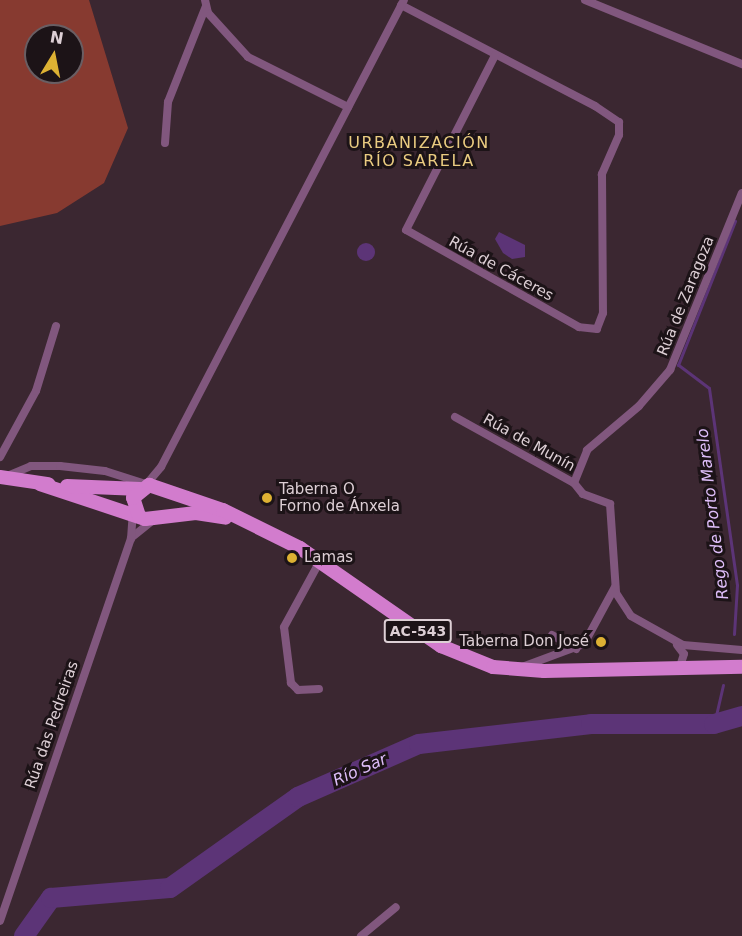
<!DOCTYPE html>
<html>
<head>
<meta charset="utf-8">
<style>
  body { margin:0 }
  #map { position:relative; width:742px; height:936px; overflow:hidden; background:#3b2731; font-family:"DejaVu Sans",sans-serif }
  div>[style] { position:absolute }
  .green>* { inset:0; background:#873a30 }
  .water>* { inset:0; background:#5c3477 }
  .round { border-radius:50% }
  .stream>* { height:3px; margin:-1.5px; padding:0 1.5px; transform-origin:1.5px; border-radius:1.5px; background:#5c3477 }
  .river>* { height:20px; margin:-10px; padding:0 10px; transform-origin:10px; border-radius:10px; background:#5c3477 }
  .street>* { height:8px; margin:-4px; padding:0 4px; transform-origin:4px; border-radius:4px; background:#81577e }
  .primary>* { height:14px; margin:-7px; padding:0 7px; transform-origin:7px; border-radius:7px; background:#d27ccd }
  .dots>* { width:16px; height:16px; translate:-50% -50%; box-sizing:border-box; border:3px solid #1c1317; border-radius:50% }
  span { translate:-50% -50%; white-space:nowrap; text-align:center; line-height:1.15; -webkit-text-stroke:6px #1c1317; paint-order:stroke }
  .shield-label span { padding:2px 4px; background:#1c1317; border:2px solid; border-radius:4px; -webkit-text-stroke-width:0 }
  .shield-label { font-size:14px; color:#ddcfd5; font-weight:700 }
  .street-label { font-size:15px; color:#ddcfd5 }
  .poi-label { font-size:15px; color:#ddcfd5 }
  .left { translate:0 -50%; text-align:left }
  .right { translate:-100% -50%; text-align:right }
  .neighbourhood-label { font-size:16px; color:#eacc81; letter-spacing:1.5px }
  .water-label { font-size:16px; color:#ddbdf8; font-style:italic }
  .north { position:absolute; left:24px; top:24px; width:60px; height:60px; box-sizing:border-box; background:#1c1317; border:2px solid #695e63; border-radius:50%; rotate:10deg; font-size:16px; font-weight:700; line-height:24px; text-align:center; color:#ddcfd5 }
  .north::after { content:''; display:block; margin:auto; width:21px; height:27px; background:#ddb133; clip-path:polygon(50% 0,100% 100%,50% 72%,0 100%) }
</style>
</head>
<body>
<div id="map">
  <div class="green">
    <div style="clip-path:polygon(evenodd,0 0,89px 0,128px 128px,104px 183px,57px 213px,0 226px,0 0,36px 36px,72px 36px,72px 72px,36px 72px,36px 36px)"></div>
  </div>
  <div class="water">
    <div style="clip-path:polygon(499px 232px,525px 245px,525px 257px,512px 259px,503px 253px,495px 239px)"></div>
    <div class="round" style="left:357px;top:243px;width:18px;height:18px"></div>
  </div>
  <div class="stream">
    <div style="left:734px;top:634px;width:49px;rotate:-86.5deg"></div>
    <div style="left:737px;top:585px;width:199px;rotate:-98.1deg"></div>
    <div style="left:709px;top:388px;width:39px;rotate:-143deg"></div>
    <div style="left:678px;top:365px;width:155px;rotate:-68.4deg"></div>
    <div style="left:714px;top:724px;width:40px;rotate:-77deg"></div>
  </div>
  <div class="river">
    <div style="left:24px;top:936px;width:47px;rotate:-54.6deg"></div>
    <div style="left:51px;top:898px;width:119px;rotate:-4.8deg"></div>
    <div style="left:170px;top:888px;width:157px;rotate:-35.4deg"></div>
    <div style="left:298px;top:797px;width:132px;rotate:-23.7deg"></div>
    <div style="left:419px;top:744px;width:173px;rotate:-6.6deg"></div>
    <div style="left:591px;top:724px;width:123px"></div>
    <div style="left:714px;top:724px;width:29px;rotate:-16deg"></div>
  </div>
  <div class="street">
    <div style="left:205px;top:0;width:13px;rotate:77deg"></div>
    <div style="left:208px;top:13px;width:59px;rotate:47.7deg"></div>
    <div style="left:248px;top:57px;width:112px;rotate:26.6deg"></div>
    <div style="left:585px;top:0;width:170px;rotate:22.2deg"></div>
    <div style="left:401px;top:5px;width:219px;rotate:27.5deg"></div>
    <div style="left:595px;top:106px;width:29px;rotate:34deg"></div>
    <div style="left:619px;top:122px;width:13px;rotate:90deg"></div>
    <div style="left:619px;top:135px;width:43px;rotate:113.6deg"></div>
    <div style="left:602px;top:174px;width:139px;rotate:89.6deg"></div>
    <div style="left:603px;top:313px;width:17px;rotate:111deg"></div>
    <div style="left:597px;top:329px;width:18px;rotate:-174deg"></div>
    <div style="left:579px;top:327px;width:198px;rotate:-150.7deg"></div>
    <div style="left:406px;top:230px;width:196px;rotate:-63deg"></div>
    <div style="left:165px;top:143px;width:41px;rotate:-85.8deg"></div>
    <div style="left:168px;top:102px;width:103px;rotate:-68.4deg"></div>
    <div style="left:455px;top:417px;width:136px;rotate:29deg"></div>
    <div style="left:574px;top:483px;width:14px;rotate:51deg"></div>
    <div style="left:583px;top:494px;width:29px;rotate:20deg"></div>
    <div style="left:610px;top:504px;width:89px;rotate:86.1deg"></div>
    <div style="left:616px;top:593px;width:27px;rotate:57deg"></div>
    <div style="left:631px;top:616px;width:60px;rotate:29.1deg"></div>
    <div style="left:683px;top:645px;width:59px;rotate:4.8deg"></div>
    <div style="left:0;top:457px;width:75px;rotate:-61.4deg"></div>
    <div style="left:36px;top:391px;width:68px;rotate:-72.9deg"></div>
    <div style="left:5px;top:477px;width:28px;rotate:-23deg"></div>
    <div style="left:31px;top:466px;width:29px"></div>
    <div style="left:60px;top:466px;width:45px;rotate:6.3deg"></div>
    <div style="left:105px;top:471px;width:46px;rotate:17.7deg"></div>
    <div style="left:574px;top:483px;width:35px;rotate:-68deg"></div>
    <div style="left:587px;top:450px;width:68px;rotate:-40.2deg"></div>
    <div style="left:639px;top:406px;width:48px;rotate:-49.3deg"></div>
    <div style="left:670px;top:370px;width:191px;rotate:-67.9deg"></div>
    <div style="left:145px;top:486px;width:25px;rotate:-50deg"></div>
    <div style="left:161px;top:467px;width:526px;rotate:-62.51deg"></div>
    <div style="left:131px;top:538px;width:28px;rotate:-39deg"></div>
    <div style="left:552px;top:635px;width:28px;rotate:30deg"></div>
    <div style="left:677px;top:645px;width:11px;rotate:52deg"></div>
    <div style="left:684px;top:654px;width:9px;rotate:108deg"></div>
    <div style="left:522px;top:667px;width:66px;rotate:-20.4deg"></div>
    <div style="left:584px;top:644px;width:65px;rotate:-61.5deg"></div>
    <div style="left:319px;top:689px;width:21px;rotate:177deg"></div>
    <div style="left:298px;top:690px;width:10px;rotate:-135deg"></div>
    <div style="left:291px;top:683px;width:56px;rotate:-97.1deg"></div>
    <div style="left:284px;top:627px;width:75px;rotate:-61.4deg"></div>
    <div style="left:0;top:921px;width:404px;rotate:-71.1deg"></div>
    <div style="left:131px;top:539px;width:27px;rotate:-86deg"></div>
    <div style="left:361px;top:936px;width:45px;rotate:-39.6deg"></div>
  </div>
  <div class="primary">
    <div style="left:0;top:477px;width:49px;rotate:8.3deg"></div>
    <div style="left:40px;top:484px;width:111px;rotate:18.4deg"></div>
    <div style="left:145px;top:519px;width:51px;rotate:-6.7deg"></div>
    <div style="left:196px;top:513px;width:30px;rotate:9deg"></div>
    <div style="left:67px;top:486px;width:73px;rotate:2.4deg"></div>
    <div style="left:139px;top:516px;width:19px;rotate:-108deg"></div>
    <div style="left:133px;top:498px;width:21px;rotate:-39deg"></div>
    <div style="left:149px;top:485px;width:78px;rotate:18.7deg"></div>
    <div style="left:223px;top:510px;width:86px;rotate:26.3deg"></div>
    <div style="left:300px;top:548px;width:172px;rotate:34.8deg"></div>
    <div style="left:441px;top:646px;width:56px;rotate:22deg"></div>
    <div style="left:493px;top:667px;width:51px;rotate:4.5deg"></div>
    <div style="left:544px;top:671px;width:198px;rotate:-1.2deg"></div>
  </div>
  <div class="dots">
    <div style="left:267px;top:498px;background:#ddb133"></div>
    <div style="left:292px;top:558px;background:#ddb133"></div>
    <div style="left:601px;top:642px;background:#ddb133"></div>
  </div>
  <div class="shield-label">
    <span style="left:418px;top:631px">AC-543</span>
  </div>
  <div class="street-label">
    <span style="left:501px;top:269px;rotate:29deg">Rúa de Cáceres</span>
    <span style="left:686px;top:296px;rotate:-68deg">Rúa de Zaragoza</span>
    <span style="left:529px;top:443px;rotate:29deg">Rúa de Munín</span>
    <span style="left:52px;top:725px;rotate:-71deg">Rúa das Pedreiras</span>
  </div>
  <div class="poi-label">
    <span class="left" style="left:279px;top:498px">Taberna O<br>Forno de Ánxela</span>
    <span class="left" style="left:304px;top:558px">Lamas</span>
    <span class="right" style="left:589px;top:642px">Taberna Don José</span>
  </div>
  <div class="neighbourhood-label">
    <span style="left:419px;top:152px">URBANIZACIÓN<br>RÍO SARELA</span>
  </div>
  <div class="water-label">
    <span style="left:713px;top:514px;rotate:-97deg">Rego de Porto Marelo</span>
    <span style="left:360px;top:770px;rotate:-24deg">Río Sar</span>
  </div>
  <div class="north">N</div>
</div>
</body>
</html>
